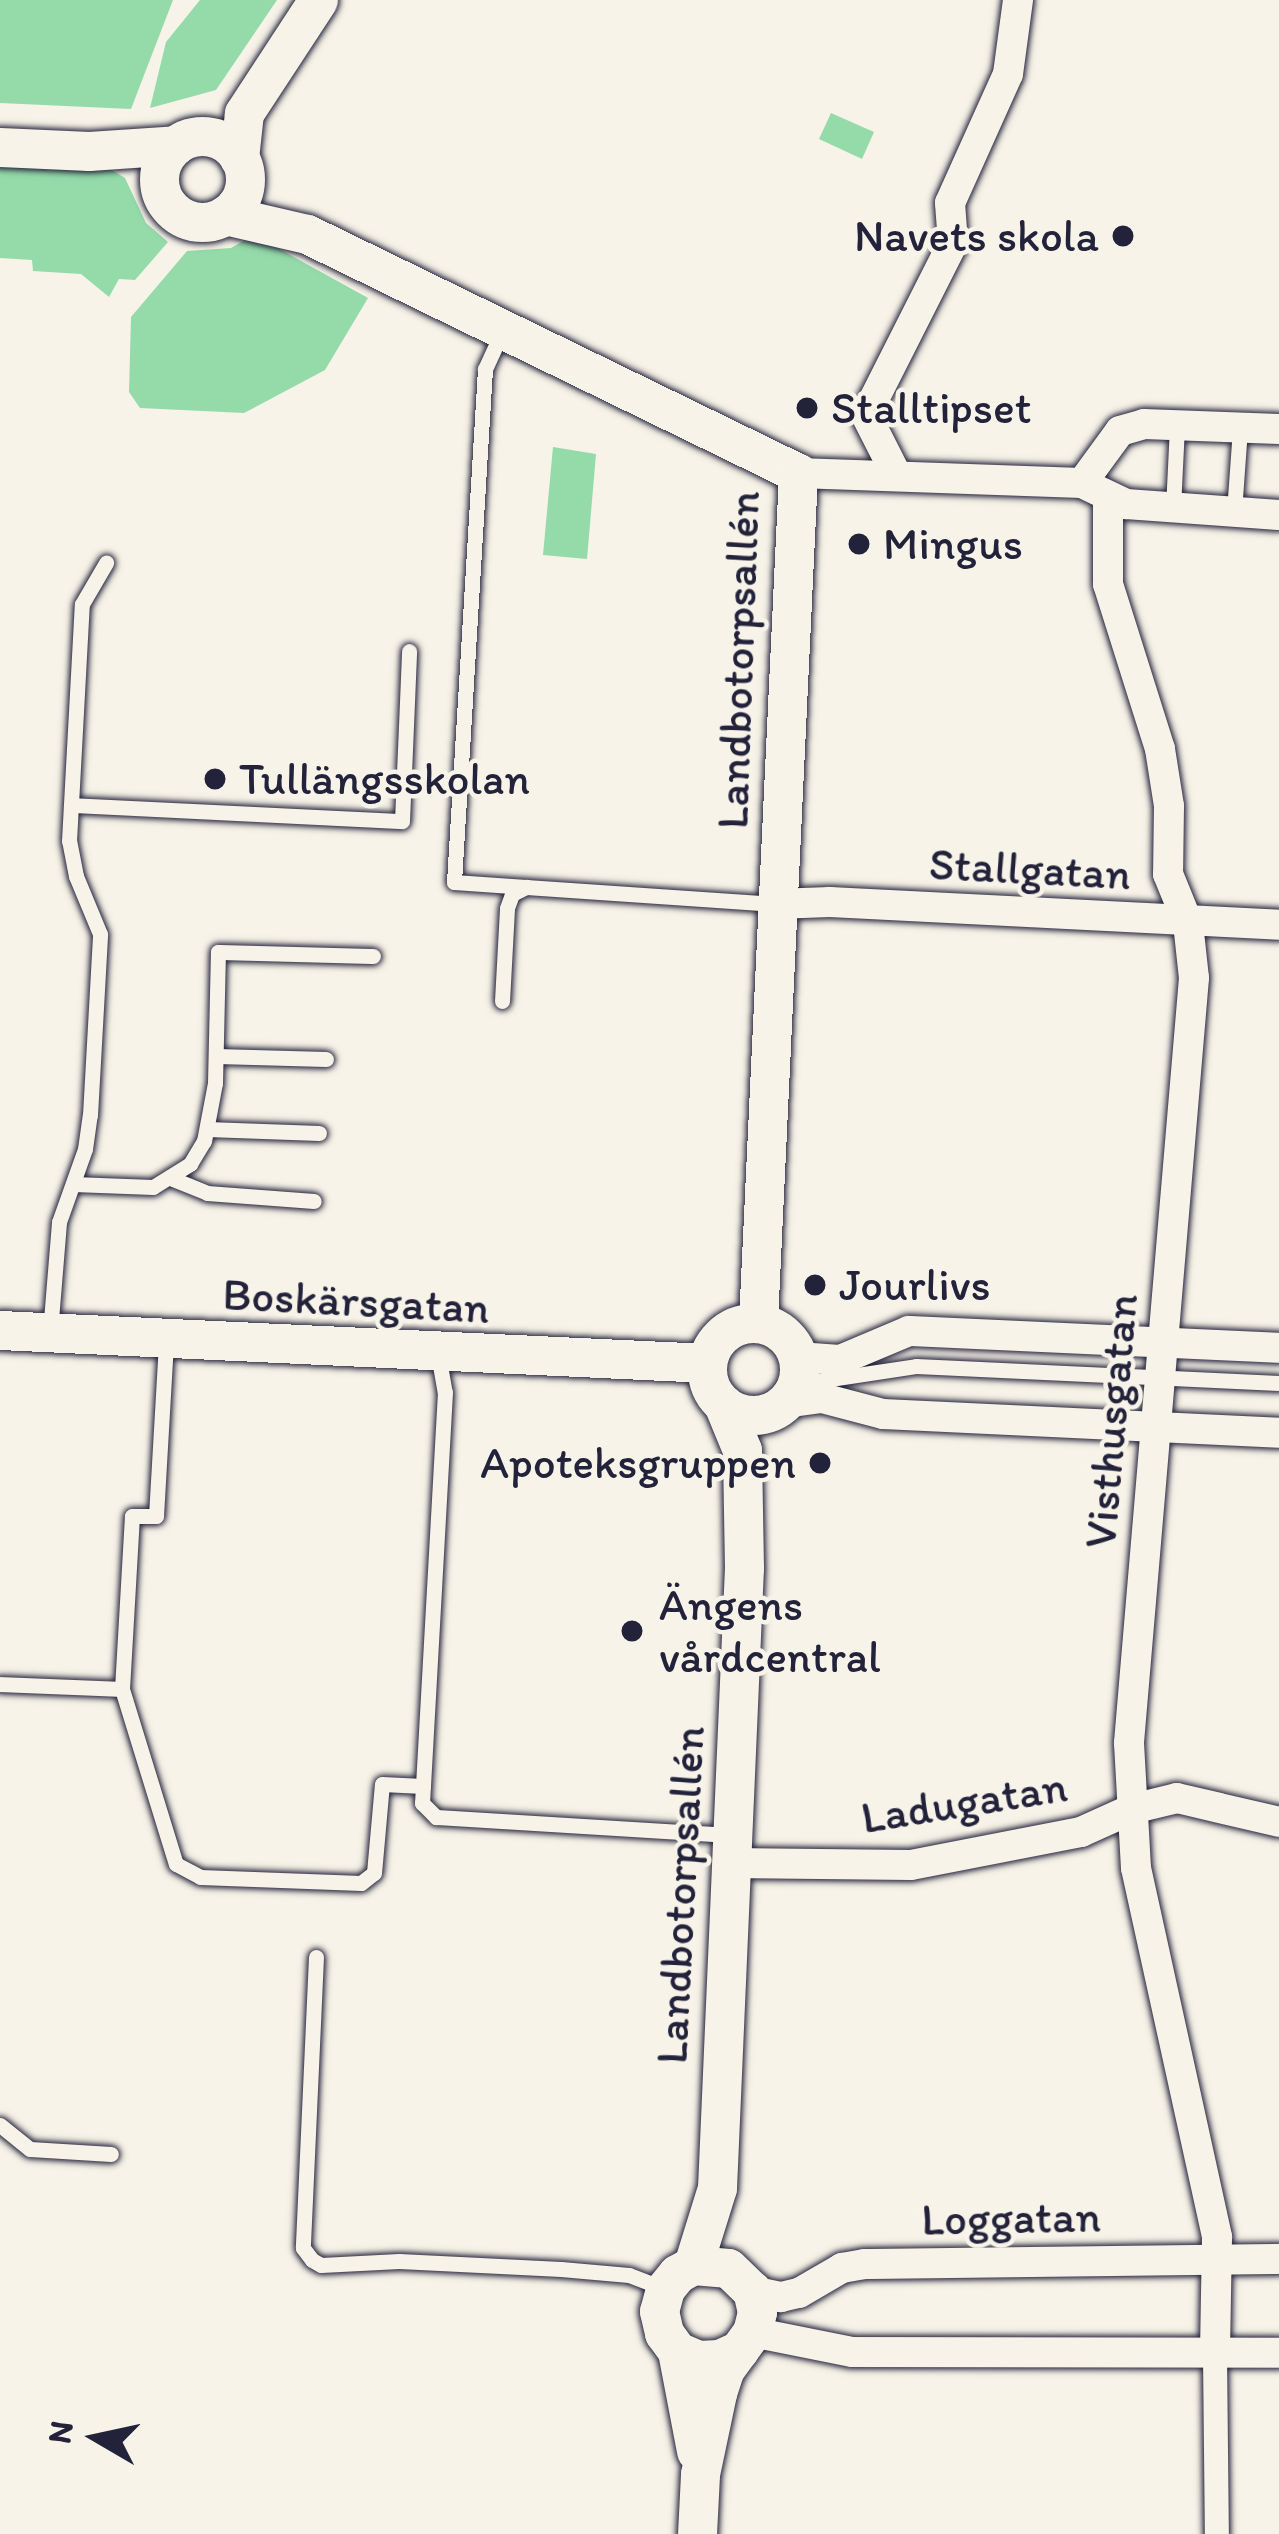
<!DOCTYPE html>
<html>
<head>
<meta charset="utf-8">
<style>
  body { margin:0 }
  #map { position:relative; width:1279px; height:2534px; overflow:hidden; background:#f7f3e8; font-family:Itim,sans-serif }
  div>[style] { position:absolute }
  .green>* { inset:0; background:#94dba9 }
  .roads { filter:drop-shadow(0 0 3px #22223b) drop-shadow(0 0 3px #22223b) }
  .service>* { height:15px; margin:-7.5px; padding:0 7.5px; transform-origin:7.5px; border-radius:7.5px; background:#f7f3e8 }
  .pedestrian>* { height:24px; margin:-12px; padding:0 12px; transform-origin:12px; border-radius:12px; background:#f7f3e8 }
  .minor>* { height:30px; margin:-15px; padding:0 15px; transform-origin:15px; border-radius:15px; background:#f7f3e8 }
  .tertiary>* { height:39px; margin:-19.5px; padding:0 19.5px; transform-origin:19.5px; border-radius:19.5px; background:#f7f3e8 }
  .tertiary>.ring { margin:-19.5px; padding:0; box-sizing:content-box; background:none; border:39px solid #f7f3e8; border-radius:50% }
  .dots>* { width:33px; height:33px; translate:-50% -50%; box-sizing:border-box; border:6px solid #f7f3e8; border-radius:50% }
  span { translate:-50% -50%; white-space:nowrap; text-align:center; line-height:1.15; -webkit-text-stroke:9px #f7f3e8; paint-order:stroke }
  .poi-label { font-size:45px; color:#22223b }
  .right { translate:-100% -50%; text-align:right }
  .left { translate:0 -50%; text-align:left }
  .street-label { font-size:45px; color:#22223b }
  .north { position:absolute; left:36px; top:2378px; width:120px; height:120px; -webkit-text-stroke:9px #f7f3e8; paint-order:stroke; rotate:279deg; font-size:33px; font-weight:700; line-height:48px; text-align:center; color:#22223b }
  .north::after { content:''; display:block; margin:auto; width:42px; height:54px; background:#22223b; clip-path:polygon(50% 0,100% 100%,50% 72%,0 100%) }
</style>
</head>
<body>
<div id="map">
  <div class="green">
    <div style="clip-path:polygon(0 0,173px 0,131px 109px,0 103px)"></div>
    <div style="clip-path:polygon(200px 0,277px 0,216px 90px,150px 108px,166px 42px)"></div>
    <div style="clip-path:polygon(831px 113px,874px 132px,862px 159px,819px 139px)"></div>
    <div style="clip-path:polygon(0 159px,102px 164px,125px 178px,146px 223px,168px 242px,135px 280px,119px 279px,109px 297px,81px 274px,33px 271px,32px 260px,0 258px)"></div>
    <div style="clip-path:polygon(254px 235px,368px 298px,325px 370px,244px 413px,140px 408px,129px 392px,131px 317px,187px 251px,231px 248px)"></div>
    <div style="clip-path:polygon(553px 447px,596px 454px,587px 559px,543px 555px)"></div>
  </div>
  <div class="roads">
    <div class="service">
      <div style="left:502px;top:332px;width:41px;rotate:114.7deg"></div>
      <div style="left:485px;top:369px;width:514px;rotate:93.46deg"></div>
      <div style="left:454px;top:882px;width:72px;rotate:4deg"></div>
      <div style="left:1173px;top:508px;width:82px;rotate:-87.2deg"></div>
      <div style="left:1234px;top:512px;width:84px;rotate:-85.9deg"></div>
      <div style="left:71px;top:805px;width:331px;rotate:2.8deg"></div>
      <div style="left:402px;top:821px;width:170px;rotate:-87.6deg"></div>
      <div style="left:502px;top:1001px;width:93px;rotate:-86.9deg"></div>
      <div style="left:507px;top:908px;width:15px;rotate:-70deg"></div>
      <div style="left:512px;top:894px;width:16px;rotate:-27deg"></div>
      <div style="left:526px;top:887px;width:250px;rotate:3.9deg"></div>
      <div style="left:216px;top:1056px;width:110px;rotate:1.6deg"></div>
      <div style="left:207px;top:1129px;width:112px;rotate:2deg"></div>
      <div style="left:173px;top:1179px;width:37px;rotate:22deg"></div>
      <div style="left:207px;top:1193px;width:107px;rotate:4.3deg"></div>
      <div style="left:73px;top:1184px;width:80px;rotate:2.1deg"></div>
      <div style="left:153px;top:1187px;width:44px;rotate:-31.9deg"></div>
      <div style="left:190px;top:1164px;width:27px;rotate:-59deg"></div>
      <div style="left:204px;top:1141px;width:59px;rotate:-79.3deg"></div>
      <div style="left:215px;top:1083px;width:131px;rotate:-88.7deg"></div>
      <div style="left:218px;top:952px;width:155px;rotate:1.5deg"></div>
      <div style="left:50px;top:1332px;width:110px;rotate:-85.3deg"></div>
      <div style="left:59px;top:1222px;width:77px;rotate:-70.4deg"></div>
      <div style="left:85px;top:1149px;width:34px;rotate:-82deg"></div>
      <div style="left:90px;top:1115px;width:181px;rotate:-86.8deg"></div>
      <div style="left:100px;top:934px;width:63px;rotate:-112.5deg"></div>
      <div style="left:76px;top:876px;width:36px;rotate:-101deg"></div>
      <div style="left:69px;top:841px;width:237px;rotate:-86.9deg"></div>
      <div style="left:82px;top:604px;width:48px;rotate:-59.7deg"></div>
      <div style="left:438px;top:1354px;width:39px;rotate:80deg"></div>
      <div style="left:445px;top:1392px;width:412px;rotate:93.2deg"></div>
      <div style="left:422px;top:1803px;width:20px;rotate:45deg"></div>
      <div style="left:436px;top:1817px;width:295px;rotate:3.5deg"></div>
      <div style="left:797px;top:1384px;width:120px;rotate:-8.6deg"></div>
      <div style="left:916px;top:1366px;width:363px;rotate:2.7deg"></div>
      <div style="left:0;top:1684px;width:122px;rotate:2.3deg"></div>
      <div style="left:122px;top:1689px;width:173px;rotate:-86.7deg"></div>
      <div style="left:132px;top:1516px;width:24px"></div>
      <div style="left:156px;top:1516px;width:175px;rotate:-86.7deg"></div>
      <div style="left:122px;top:1689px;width:183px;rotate:72.9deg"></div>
      <div style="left:176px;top:1864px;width:27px;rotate:28deg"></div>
      <div style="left:200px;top:1877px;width:161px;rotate:2.1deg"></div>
      <div style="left:361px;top:1883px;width:16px;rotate:-38deg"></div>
      <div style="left:374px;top:1873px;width:89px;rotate:-84.9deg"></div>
      <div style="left:382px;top:1784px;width:41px;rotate:2.8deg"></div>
      <div style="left:316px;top:1957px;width:291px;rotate:92.6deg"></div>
      <div style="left:303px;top:2248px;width:15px;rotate:53deg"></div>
      <div style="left:312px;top:2260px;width:10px;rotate:29deg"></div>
      <div style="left:321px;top:2265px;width:78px;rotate:-2.9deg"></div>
      <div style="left:399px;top:2261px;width:162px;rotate:2.8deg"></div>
      <div style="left:561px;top:2269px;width:68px;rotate:5deg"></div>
      <div style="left:629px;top:2275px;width:39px;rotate:21deg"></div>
      <div style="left:0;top:2125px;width:38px;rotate:39deg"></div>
      <div style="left:30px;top:2149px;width:81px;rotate:3.5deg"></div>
    </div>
    <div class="pedestrian">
      <div style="left:1215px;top:2355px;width:179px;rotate:89.4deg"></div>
    </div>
    <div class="minor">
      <div style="left:798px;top:473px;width:284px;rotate:2deg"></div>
      <div style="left:1082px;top:483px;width:49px;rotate:25.5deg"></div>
      <div style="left:1126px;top:504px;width:153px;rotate:4.1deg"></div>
      <div style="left:897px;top:476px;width:68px;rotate:-116.9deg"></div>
      <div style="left:866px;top:415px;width:193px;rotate:-63.2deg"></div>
      <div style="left:953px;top:243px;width:40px;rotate:-94.3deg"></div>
      <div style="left:950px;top:203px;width:141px;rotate:-65.8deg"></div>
      <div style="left:1008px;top:74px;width:75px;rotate:-82.3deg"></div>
      <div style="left:1082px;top:483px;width:64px;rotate:-53.8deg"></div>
      <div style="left:1120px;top:431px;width:25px;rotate:-16deg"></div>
      <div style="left:1144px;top:424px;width:135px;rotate:2.1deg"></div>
      <div style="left:1108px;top:500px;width:84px;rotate:90deg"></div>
      <div style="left:1108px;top:584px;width:173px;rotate:72.5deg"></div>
      <div style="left:1160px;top:749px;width:58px;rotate:81deg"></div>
      <div style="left:1169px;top:806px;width:68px;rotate:90.8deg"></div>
      <div style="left:1168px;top:874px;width:53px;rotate:67.8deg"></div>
      <div style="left:1188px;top:923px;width:55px;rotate:83.8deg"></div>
      <div style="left:1194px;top:978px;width:768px;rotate:94.86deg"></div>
      <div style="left:1129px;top:1743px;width:125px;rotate:86.8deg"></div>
      <div style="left:1136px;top:1868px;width:378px;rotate:77.6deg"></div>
      <div style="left:1217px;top:2237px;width:118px;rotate:91deg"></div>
      <div style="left:775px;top:904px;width:55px;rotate:-2.1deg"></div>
      <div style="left:830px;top:902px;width:450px;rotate:2.9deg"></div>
      <div style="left:798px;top:1357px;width:42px;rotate:4.1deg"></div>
      <div style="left:840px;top:1360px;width:75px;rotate:-22.8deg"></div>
      <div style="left:909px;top:1331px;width:370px;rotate:2.6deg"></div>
      <div style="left:785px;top:1403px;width:37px;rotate:-8deg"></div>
      <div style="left:822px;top:1398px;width:63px;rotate:14.7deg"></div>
      <div style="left:883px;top:1414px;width:396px;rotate:2.7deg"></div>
      <div style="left:729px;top:1863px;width:182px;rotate:0.6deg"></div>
      <div style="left:911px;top:1865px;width:173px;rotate:-11deg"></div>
      <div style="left:1081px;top:1832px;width:56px;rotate:-24.3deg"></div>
      <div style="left:1132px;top:1809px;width:46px;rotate:-13.7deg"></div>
      <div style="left:1177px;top:1798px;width:105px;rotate:13.2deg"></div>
      <div style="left:752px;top:2291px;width:30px;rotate:12deg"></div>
      <div style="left:781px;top:2297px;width:18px;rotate:-13deg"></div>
      <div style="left:799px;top:2293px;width:50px;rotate:-30.2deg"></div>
      <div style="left:842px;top:2268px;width:23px;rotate:-10deg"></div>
      <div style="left:865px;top:2264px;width:414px;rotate:-0.7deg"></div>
      <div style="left:752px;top:2332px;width:102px;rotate:11.3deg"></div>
      <div style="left:852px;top:2352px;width:427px;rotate:0.1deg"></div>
    </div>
    <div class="tertiary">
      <div class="ring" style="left:159px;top:136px;width:47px;height:47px"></div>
      <div style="left:0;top:147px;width:89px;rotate:2.6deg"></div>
      <div style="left:89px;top:151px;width:87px;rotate:-3.9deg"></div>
      <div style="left:239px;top:158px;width:45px;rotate:-83.7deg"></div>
      <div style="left:244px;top:113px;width:135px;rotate:-56.8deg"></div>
      <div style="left:225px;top:215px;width:84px;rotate:13deg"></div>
      <div style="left:307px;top:234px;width:546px;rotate:25.96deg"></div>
      <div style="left:798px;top:473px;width:850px;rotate:92.7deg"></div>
      <div class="ring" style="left:707px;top:1323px;width:53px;height:53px"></div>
      <div style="left:0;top:1330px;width:708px;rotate:2.67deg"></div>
      <div style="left:693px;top:2265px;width:81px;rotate:-72.7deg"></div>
      <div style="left:717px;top:2188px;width:621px;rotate:-87.51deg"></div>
      <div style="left:744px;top:1568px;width:118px;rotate:-91deg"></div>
      <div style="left:742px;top:1450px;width:50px;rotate:-112.4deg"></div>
      <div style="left:677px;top:2351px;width:102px;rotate:79.2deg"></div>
      <div style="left:697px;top:2534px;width:60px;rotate:-87.1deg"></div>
      <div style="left:700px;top:2474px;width:83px;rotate:-78.1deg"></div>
      <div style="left:717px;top:2393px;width:25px;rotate:-72deg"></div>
      <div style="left:725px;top:2369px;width:46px;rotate:-53.9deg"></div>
      <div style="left:752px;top:2332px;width:21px;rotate:-76deg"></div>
      <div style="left:757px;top:2312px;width:22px;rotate:-103deg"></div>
      <div style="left:752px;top:2291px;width:33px;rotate:-136deg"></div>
      <div style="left:728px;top:2268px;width:35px;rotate:-175deg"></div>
      <div style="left:693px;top:2265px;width:18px;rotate:151deg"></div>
      <div style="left:677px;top:2274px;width:19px;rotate:129deg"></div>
      <div style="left:665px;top:2289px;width:23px;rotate:105deg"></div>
      <div style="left:659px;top:2311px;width:23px;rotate:77deg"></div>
      <div style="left:664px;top:2333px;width:22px;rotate:54deg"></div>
      <div style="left:677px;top:2351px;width:23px;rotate:23deg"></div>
      <div style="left:698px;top:2360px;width:21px;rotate:-3deg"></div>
      <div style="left:719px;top:2359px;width:22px;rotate:-24deg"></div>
    </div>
  </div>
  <div class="dots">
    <div style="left:1123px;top:236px;background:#22223b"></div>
    <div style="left:807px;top:408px;background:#22223b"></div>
    <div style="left:859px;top:544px;background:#22223b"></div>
    <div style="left:215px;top:779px;background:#22223b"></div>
    <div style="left:815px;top:1285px;background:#22223b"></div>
    <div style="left:820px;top:1463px;background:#22223b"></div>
    <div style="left:632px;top:1631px;background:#22223b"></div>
  </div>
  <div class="poi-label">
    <span class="right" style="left:1099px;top:236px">Navets skola</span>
    <span class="left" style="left:831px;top:408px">Stalltipset</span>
    <span class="left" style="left:883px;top:544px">Mingus</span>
    <span class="left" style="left:239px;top:779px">Tullängsskolan</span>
    <span class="left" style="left:839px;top:1285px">Jourlivs</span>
    <span class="right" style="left:796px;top:1463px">Apoteksgruppen</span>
    <span class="left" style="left:659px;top:1631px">Ängens<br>vårdcentral</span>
  </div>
  <div class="street-label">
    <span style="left:738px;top:660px;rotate:-88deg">Landbotorpsallén</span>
    <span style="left:1030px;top:869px;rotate:3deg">Stallgatan</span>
    <span style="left:356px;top:1301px;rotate:3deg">Boskärsgatan</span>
    <span style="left:1111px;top:1421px;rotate:-85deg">Visthusgatan</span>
    <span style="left:964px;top:1802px;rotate:-9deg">Ladugatan</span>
    <span style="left:680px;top:1895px;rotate:-87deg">Landbotorpsallén</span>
    <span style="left:1011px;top:2218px;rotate:-1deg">Loggatan</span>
  </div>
  <div class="north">N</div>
</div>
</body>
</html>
